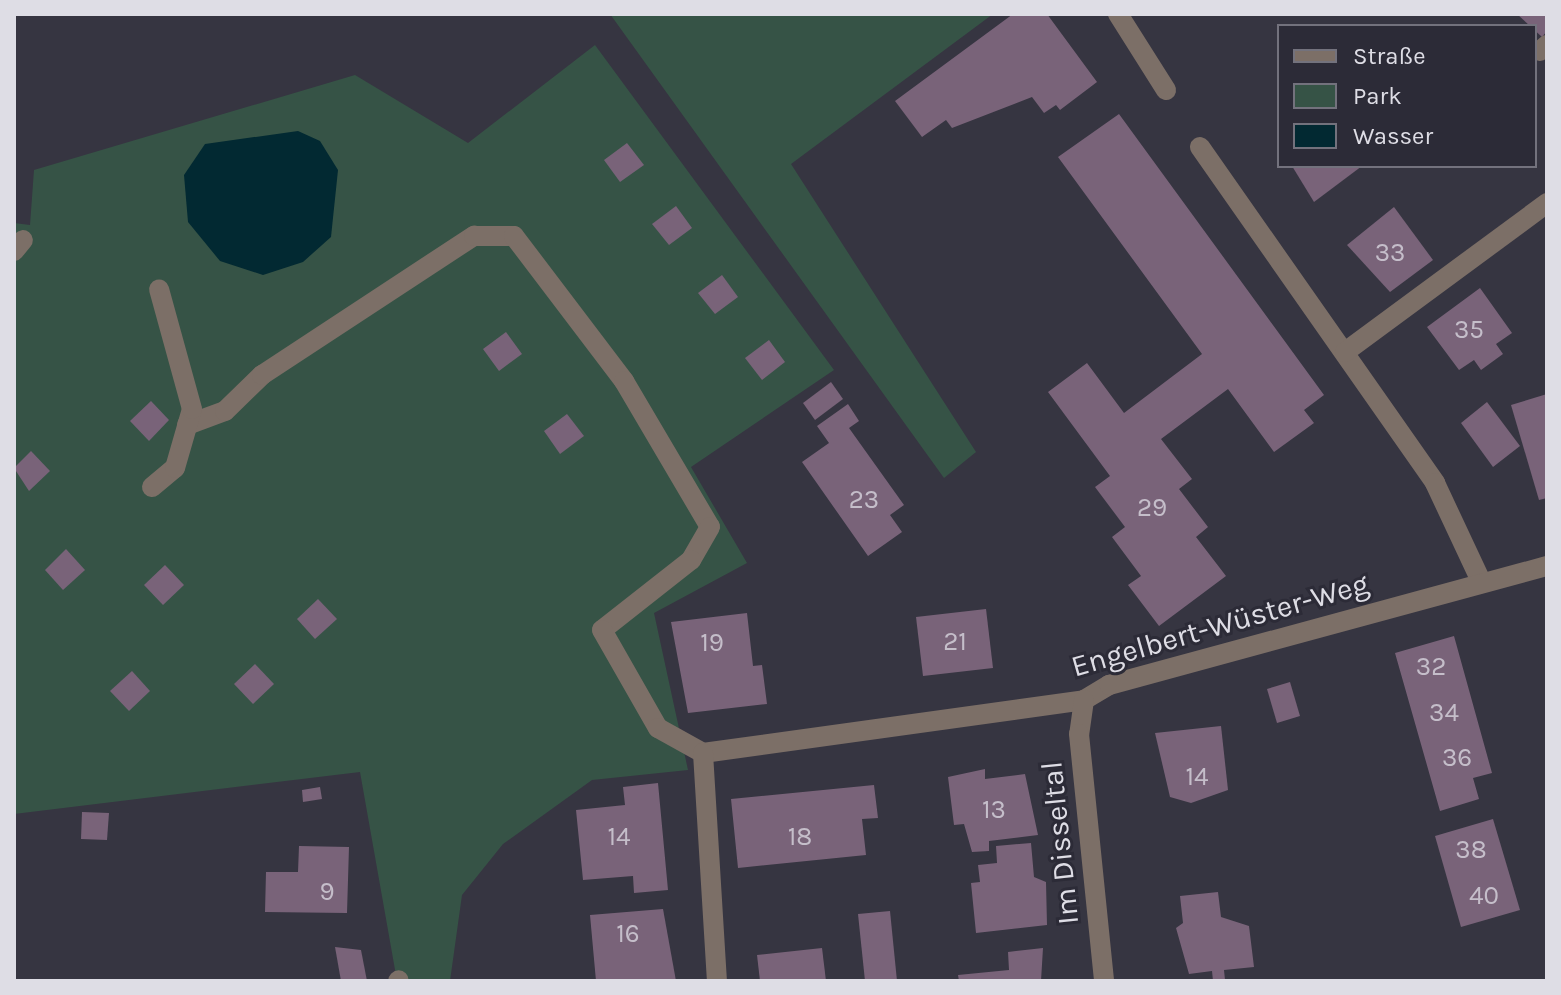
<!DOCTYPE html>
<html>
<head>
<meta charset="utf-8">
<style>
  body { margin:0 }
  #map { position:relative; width:1561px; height:995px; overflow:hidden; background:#363541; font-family:Karla,sans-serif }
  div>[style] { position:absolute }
  .green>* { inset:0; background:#365346 }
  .water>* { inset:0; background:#022932 }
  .building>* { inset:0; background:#796379 }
  .minor>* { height:20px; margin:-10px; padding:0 10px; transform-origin:10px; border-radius:10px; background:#7c6f67 }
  span { translate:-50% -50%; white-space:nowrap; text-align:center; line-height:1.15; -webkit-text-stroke:6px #2c2b37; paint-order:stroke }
  .number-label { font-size:26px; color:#c5beca }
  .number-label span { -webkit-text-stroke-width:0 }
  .street-label { font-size:30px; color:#dedde5 }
  .frame { position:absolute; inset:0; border:16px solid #dedde5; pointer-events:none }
  .legend { position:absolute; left:1277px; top:24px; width:260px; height:144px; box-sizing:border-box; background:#2c2b37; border:2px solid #73727d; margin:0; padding:10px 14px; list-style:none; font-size:24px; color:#dedde5 }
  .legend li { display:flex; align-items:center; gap:16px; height:40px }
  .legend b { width:40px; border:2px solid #73727d }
</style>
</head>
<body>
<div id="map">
  <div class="green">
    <div style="clip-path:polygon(610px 14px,993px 14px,791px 164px,976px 452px,944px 478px)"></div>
    <div style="clip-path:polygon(595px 45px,834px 370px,691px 467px,747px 563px,654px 613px,688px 770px,592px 780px,503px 844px,462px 895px,450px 981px,397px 981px,360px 772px,14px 814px,14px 223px,30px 225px,34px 170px,355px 75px,468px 143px)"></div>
  </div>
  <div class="water">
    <div style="clip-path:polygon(298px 131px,320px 141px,338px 170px,331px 237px,303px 262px,263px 275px,220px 261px,188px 222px,184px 175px,205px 144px)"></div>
  </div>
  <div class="building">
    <div style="clip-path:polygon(1013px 14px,1047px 14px,1097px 82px,1060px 110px,1056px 105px,1044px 113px,1032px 97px,952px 128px,946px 120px,922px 137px,895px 101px)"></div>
    <div style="clip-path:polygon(1517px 14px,1547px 14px,1547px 31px,1542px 37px)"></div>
    <div style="clip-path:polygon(1119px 114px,1324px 395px,1304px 410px,1314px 423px,1274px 452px,1228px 389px,1161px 439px,1192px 479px,1179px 489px,1208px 527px,1196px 537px,1226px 576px,1159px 626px,1128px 585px,1141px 576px,1112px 537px,1125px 527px,1095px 487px,1110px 476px,1048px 392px,1087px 363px,1124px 413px,1202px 354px,1058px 157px)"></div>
    <div style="clip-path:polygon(627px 143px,644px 165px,620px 182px,604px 160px)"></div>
    <div style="clip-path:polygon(1292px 166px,1362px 166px,1314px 202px)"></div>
    <div style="clip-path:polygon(676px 206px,692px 228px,669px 245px,652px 224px)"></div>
    <div style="clip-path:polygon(1394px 207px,1433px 260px,1390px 292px,1347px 245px)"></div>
    <div style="clip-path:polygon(722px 275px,738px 297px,715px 314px,698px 293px)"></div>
    <div style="clip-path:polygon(1480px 288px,1512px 333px,1496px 344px,1503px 354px,1481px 370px,1474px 360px,1459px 370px,1427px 327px)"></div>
    <div style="clip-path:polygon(506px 332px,522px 354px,499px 371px,483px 349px)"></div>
    <div style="clip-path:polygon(769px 340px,785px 362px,762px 380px,745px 358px)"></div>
    <div style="clip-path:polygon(831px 382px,843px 399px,815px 420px,803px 403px)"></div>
    <div style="clip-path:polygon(1547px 394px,1547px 498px,1539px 500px,1511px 405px)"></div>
    <div style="clip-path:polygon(151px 401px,169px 420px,149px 441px,130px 421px)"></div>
    <div style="clip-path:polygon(1487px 402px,1520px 446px,1493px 467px,1461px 423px)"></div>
    <div style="clip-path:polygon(848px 404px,859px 421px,849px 428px,904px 505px,890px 515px,902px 532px,868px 556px,802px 462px,829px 443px,817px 426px)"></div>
    <div style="clip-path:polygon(567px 414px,584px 436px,560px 454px,544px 431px)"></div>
    <div style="clip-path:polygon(31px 451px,50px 471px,29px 491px,14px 468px)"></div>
    <div style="clip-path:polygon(66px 549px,85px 570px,63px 590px,45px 570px)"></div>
    <div style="clip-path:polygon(165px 565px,184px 585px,163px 605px,144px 585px)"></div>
    <div style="clip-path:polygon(318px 599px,337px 619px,315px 639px,297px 619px)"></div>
    <div style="clip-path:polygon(986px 609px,993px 668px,923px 676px,916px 617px)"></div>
    <div style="clip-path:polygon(747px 613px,753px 666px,762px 665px,767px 704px,688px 713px,671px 622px)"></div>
    <div style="clip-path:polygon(1454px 636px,1492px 773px,1473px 778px,1479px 799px,1440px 811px,1395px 653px)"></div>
    <div style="clip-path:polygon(255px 664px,274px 684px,253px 704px,234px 684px)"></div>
    <div style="clip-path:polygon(132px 671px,150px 691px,129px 711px,110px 691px)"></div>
    <div style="clip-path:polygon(1290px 682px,1300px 716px,1277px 723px,1267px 689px)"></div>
    <div style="clip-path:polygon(1221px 726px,1228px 790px,1191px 803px,1170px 797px,1155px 733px)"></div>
    <div style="clip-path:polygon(985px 769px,985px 779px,1025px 774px,1038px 835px,989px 841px,989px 851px,972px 852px,964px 824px,954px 825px,948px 777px)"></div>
    <div style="clip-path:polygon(658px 783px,668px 890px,634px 893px,633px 876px,583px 880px,576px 810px,625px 805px,623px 787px)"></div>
    <div style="clip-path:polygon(874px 785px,878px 818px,862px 819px,866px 855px,738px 868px,731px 799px)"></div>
    <div style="clip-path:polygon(320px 787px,322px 799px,303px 802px,302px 790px)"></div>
    <div style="clip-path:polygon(82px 812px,109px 813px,107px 840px,81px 839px)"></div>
    <div style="clip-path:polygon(1493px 819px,1520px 910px,1461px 927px,1435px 836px)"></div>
    <div style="clip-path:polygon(1031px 843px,1034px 877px,1046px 882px,1047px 925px,976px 933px,971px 883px,980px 882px,978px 865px,997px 863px,996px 846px)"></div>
    <div style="clip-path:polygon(299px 846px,349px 847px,347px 913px,265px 912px,266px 872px,298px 872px)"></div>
    <div style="clip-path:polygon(1218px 892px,1221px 917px,1249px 926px,1254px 967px,1224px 970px,1225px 980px,1213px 981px,1212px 971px,1189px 974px,1176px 928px,1183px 923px,1180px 896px)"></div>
    <div style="clip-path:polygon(663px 909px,676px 981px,596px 981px,590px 915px)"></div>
    <div style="clip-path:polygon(890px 911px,897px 981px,865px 981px,858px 914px)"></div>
    <div style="clip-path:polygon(335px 947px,361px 950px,367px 981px,341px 981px)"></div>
    <div style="clip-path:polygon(822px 948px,826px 981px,760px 981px,757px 955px)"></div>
    <div style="clip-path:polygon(1043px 948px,1041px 981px,959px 981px,958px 975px,1009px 970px,1008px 952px)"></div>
  </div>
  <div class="minor">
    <div style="left:1118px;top:14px;width:90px;rotate:57.7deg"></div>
    <div style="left:1540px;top:51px;width:9px;rotate:-41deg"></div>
    <div style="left:1200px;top:147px;width:410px;rotate:55deg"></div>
    <div style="left:1435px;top:483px;width:108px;rotate:64.9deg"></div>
    <div style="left:14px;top:251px;width:14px;rotate:-51deg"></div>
    <div style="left:1345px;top:352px;width:251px;rotate:-36.4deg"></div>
    <div style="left:187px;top:425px;width:40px;rotate:-20.2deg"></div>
    <div style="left:225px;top:411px;width:52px;rotate:-44.2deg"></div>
    <div style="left:262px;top:375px;width:254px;rotate:-33.3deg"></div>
    <div style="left:474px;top:236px;width:40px"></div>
    <div style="left:514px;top:236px;width:182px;rotate:52.8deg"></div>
    <div style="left:624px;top:381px;width:169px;rotate:59.5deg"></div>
    <div style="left:710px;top:527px;width:38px;rotate:120deg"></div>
    <div style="left:691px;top:560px;width:113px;rotate:141.8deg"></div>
    <div style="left:602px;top:630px;width:113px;rotate:60.3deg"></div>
    <div style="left:658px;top:728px;width:51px;rotate:29.1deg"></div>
    <div style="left:703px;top:753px;width:385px;rotate:-7.9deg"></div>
    <div style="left:1084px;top:700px;width:29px;rotate:-31deg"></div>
    <div style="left:1109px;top:685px;width:454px;rotate:-15.2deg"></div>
    <div style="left:152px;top:487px;width:30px;rotate:-40deg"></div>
    <div style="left:175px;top:468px;width:61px;rotate:-73.9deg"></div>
    <div style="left:192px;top:409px;width:124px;rotate:-105.4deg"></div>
    <div style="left:1084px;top:700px;width:34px;rotate:98deg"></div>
    <div style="left:1079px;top:734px;width:248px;rotate:84.2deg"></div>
    <div style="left:703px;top:753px;width:228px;rotate:86.5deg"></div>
    <div style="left:398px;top:981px;width:1px;rotate:-45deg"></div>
  </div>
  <div class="number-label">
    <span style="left:1390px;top:253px">33</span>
    <span style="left:1469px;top:330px">35</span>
    <span style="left:864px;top:500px">23</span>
    <span style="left:1152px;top:508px">29</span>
    <span style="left:955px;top:642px">21</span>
    <span style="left:712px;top:643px">19</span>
    <span style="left:1431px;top:667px">32</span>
    <span style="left:1444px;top:713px">34</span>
    <span style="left:1457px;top:758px">36</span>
    <span style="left:1197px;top:777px">14</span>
    <span style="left:994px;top:810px">13</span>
    <span style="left:619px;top:837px">14</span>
    <span style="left:800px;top:837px">18</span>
    <span style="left:1471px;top:850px">38</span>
    <span style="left:327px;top:892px">9</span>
    <span style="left:1484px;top:896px">40</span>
    <span style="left:628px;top:934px">16</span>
  </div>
  <div class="street-label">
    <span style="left:1220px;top:625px;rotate:-16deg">Engelbert-Wüster-Weg</span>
    <span style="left:1060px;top:843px;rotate:-96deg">Im Disseltal</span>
  </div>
  <div class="frame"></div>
  <ul class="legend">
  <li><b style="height:10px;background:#7c6f67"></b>Straße</li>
  <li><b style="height:22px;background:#365346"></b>Park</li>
  <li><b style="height:22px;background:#022932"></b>Wasser</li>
  </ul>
</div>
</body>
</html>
